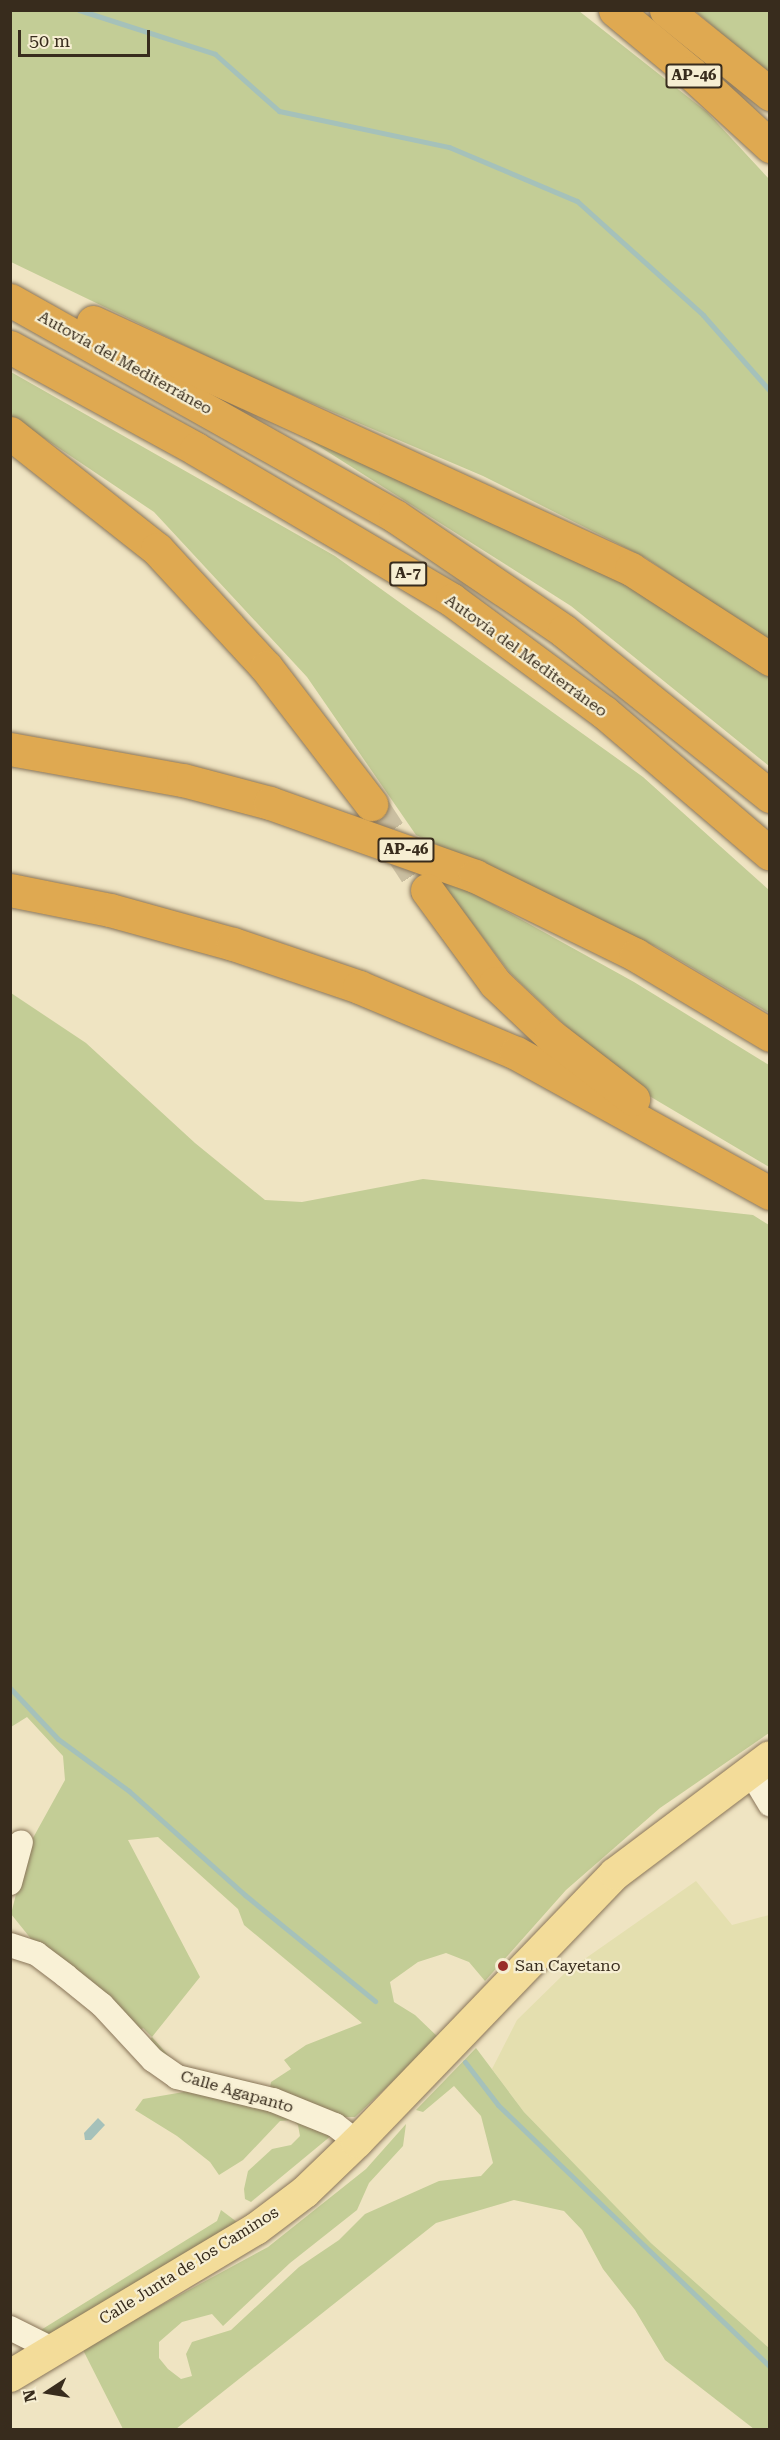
<!DOCTYPE html>
<html>
<head>
<meta charset="utf-8">
<style>
  body { margin:0 }
  #map { position:relative; width:780px; height:2440px; overflow:hidden; background:#efe4c2; font-family:"Roboto Serif",serif }
  div>[style] { position:absolute }
  .farmland>* { inset:0; background:#e4dfaf }
  .green>* { inset:0; background:#c3cd96 }
  .water>* { inset:0; background:#a5c1ba }
  .stream>* { height:5px; margin:-2.5px; padding:0 2.5px; transform-origin:2.5px; border-radius:2.5px; background:#a5c1ba }
  .highway-tunnel>* { height:33px; margin-top:-16.5px; transform-origin:0; background:repeating-linear-gradient(90deg,#cabfa1 0 33px,transparent 0 49px) }
  .roads { filter:drop-shadow(0 0 2px #897559) drop-shadow(0 0 2px #897559) }
  .minor>* { height:24px; margin:-12px; padding:0 12px; transform-origin:12px; border-radius:12px; background:#f9f1d6 }
  .major>* { height:32px; margin:-16px; padding:0 16px; transform-origin:16px; border-radius:16px; background:#f3dc99 }
  .highway>* { height:33px; margin:-16.5px; padding:0 16.5px; transform-origin:16.5px; border-radius:16.5px; background:#dfa951 }
  .dots>* { width:16px; height:16px; translate:-50% -50%; box-sizing:border-box; border:3px solid #f6eed2; border-radius:50% }
  span { translate:-50% -50%; white-space:nowrap; text-align:center; line-height:1.15; -webkit-text-stroke:4.5px #f6eed2; paint-order:stroke }
  .shield-label span { padding:2px 4px; background:#f6eed2; border:2px solid; border-radius:4px; -webkit-text-stroke-width:0 }
  .shield-label { font-size:15px; color:#382c1d; font-weight:700 }
  .street-label { font-size:16px; color:#382c1d }
  .poi-label { font-size:16px; color:#382c1d }
  .left { translate:0 -50%; text-align:left }
  .frame { position:absolute; inset:0; border:12px solid #382c1d; pointer-events:none }
  .north { position:absolute; left:18px; top:2362px; width:60px; height:60px; -webkit-text-stroke:4px #f6eed2; paint-order:stroke; rotate:258deg; font-size:16px; font-weight:700; line-height:24px; text-align:center; color:#382c1d }
  .north::after { content:''; display:block; margin:auto; width:21px; height:27px; background:#382c1d; clip-path:polygon(50% 0,100% 100%,50% 72%,0 100%) }
  .scale { position:absolute; left:18px; top:30px; width:132px; height:27px; box-sizing:border-box; border:3px solid #382c1d; border-top:0; padding-left:8px; font-size:18px; line-height:21px; white-space:nowrap; color:#382c1d; -webkit-text-stroke:4px #f6eed2; paint-order:stroke }
</style>
</head>
<body>
<div id="map">
  <div class="farmland">
    <div style="clip-path:polygon(696px 1881px,732px 1925px,769px 1915px,769px 2348px,651px 2243px,524px 2112px,492px 2069px,517px 2020px,566px 1972px)"></div>
  </div>
  <div class="green">
    <div style="clip-path:polygon(10px 11px,579px 11px,707px 112px,769px 179px,769px 642px,646px 558px,483px 476px,248px 376px,11px 262px)"></div>
    <div style="clip-path:polygon(695px 11px,769px 11px,769px 74px)"></div>
    <div style="clip-path:polygon(11px 372px,335px 556px,643px 777px,769px 890px,769px 1013px,657px 947px,416px 835px,307px 677px,154px 512px,11px 416px)"></div>
    <div style="clip-path:polygon(287px 426px,590px 561px,769px 672px,769px 766px,571px 606px)"></div>
    <div style="clip-path:polygon(438px 878px,473px 893px,634px 982px,769px 1065px,769px 1167px,624px 1081px,510px 973px)"></div>
    <div style="clip-path:polygon(11px 993px,86px 1043px,195px 1143px,265px 1200px,302px 1202px,423px 1179px,753px 1215px,769px 1225px,769px 1733px,660px 1808px,566px 1890px,485px 1981px,469px 1962px,446px 1953px,418px 1962px,390px 1982px,394px 2002px,415px 2015px,439px 2038px,355px 2117px,342px 2117px,270px 2088px,271px 2082px,291px 2069px,284px 2060px,306px 2045px,362px 2023px,244px 1925px,238px 1909px,158px 1837px,128px 1840px,200px 1977px,152px 2037px,176px 2064px,255px 2083px,247px 2087px,183px 2073px,145px 2045px,152px 2037px,143px 2028px,136px 2035px,36px 1945px,11px 1914px,28px 1847px,65px 1780px,63px 1756px,27px 1717px,11px 1727px)"></div>
    <div style="clip-path:polygon(476px 2048px,524px 2112px,651px 2243px,769px 2348px,769px 2429px,754px 2429px,665px 2360px,635px 2310px,603px 2269px,582px 2230px,564px 2211px,514px 2200px,436px 2223px,176px 2429px,123px 2429px,82px 2348px,268px 2247px,366px 2169px,406px 2124px,403px 2146px,369px 2183px,357px 2210px,290px 2263px,223px 2326px,212px 2314px,182px 2322px,159px 2342px,159px 2358px,168px 2369px,181px 2379px,192px 2376px,186px 2354px,192px 2342px,231px 2330px,299px 2267px,339px 2240px,365px 2214px,439px 2181px,481px 2176px,493px 2163px,481px 2116px,454px 2086px,423px 2112px,416px 2110px)"></div>
    <div style="clip-path:polygon(195px 2090px,254px 2100px,332px 2135px,251px 2202px,245px 2199px,244px 2189px,248px 2171px,272px 2149px,291px 2145px,300px 2136px,298px 2125px,292px 2120px,280px 2121px,243px 2160px,219px 2175px,210px 2162px,177px 2136px,135px 2110px,143px 2099px)"></div>
    <div style="clip-path:polygon(221px 2210px,237px 2222px,53px 2337px,36px 2333px,217px 2221px)"></div>
  </div>
  <div class="water">
    <div style="clip-path:polygon(98px 2118px,105px 2125px,91px 2140px,85px 2140px,84px 2133px)"></div>
  </div>
  <div class="stream">
    <div style="left:79px;top:10px;width:143px;rotate:17.9deg"></div>
    <div style="left:215px;top:54px;width:86px;rotate:41.7deg"></div>
    <div style="left:279px;top:111px;width:174px;rotate:12deg"></div>
    <div style="left:449px;top:147px;width:139px;rotate:22.9deg"></div>
    <div style="left:577px;top:201px;width:170px;rotate:42.1deg"></div>
    <div style="left:703px;top:315px;width:101px;rotate:48.6deg"></div>
    <div style="left:10px;top:1688px;width:70px;rotate:46.7deg"></div>
    <div style="left:58px;top:1739px;width:88px;rotate:36.2deg"></div>
    <div style="left:129px;top:1791px;width:156px;rotate:41.9deg"></div>
    <div style="left:245px;top:1895px;width:168px;rotate:39.2deg"></div>
    <div style="left:465px;top:2062px;width:54px;rotate:52.5deg"></div>
    <div style="left:498px;top:2105px;width:378px;rotate:43.9deg"></div>
  </div>
  <div class="highway-tunnel">
    <div style="left:371px;top:804px;width:103px;rotate:56.9deg"></div>
  </div>
  <div class="roads">
    <div class="minor">
      <div style="left:750px;top:1771px;width:39px;rotate:59deg"></div>
      <div style="left:10px;top:1883px;width:42px;rotate:-75deg"></div>
      <div style="left:10px;top:1945px;width:28px;rotate:18deg"></div>
      <div style="left:37px;top:1954px;width:36px;rotate:37deg"></div>
      <div style="left:66px;top:1976px;width:46px;rotate:38.9deg"></div>
      <div style="left:102px;top:2005px;width:75px;rotate:47.2deg"></div>
      <div style="left:153px;top:2060px;width:29px;rotate:35deg"></div>
      <div style="left:177px;top:2077px;width:99px;rotate:13.5deg"></div>
      <div style="left:273px;top:2100px;width:67px;rotate:22deg"></div>
      <div style="left:335px;top:2125px;width:28px;rotate:38deg"></div>
      <div style="left:10px;top:2328px;width:47px;rotate:26.6deg"></div>
    </div>
    <div class="major">
      <div style="left:10px;top:2376px;width:287px;rotate:-30.9deg"></div>
      <div style="left:256px;top:2229px;width:61px;rotate:-37.1deg"></div>
      <div style="left:305px;top:2192px;width:72px;rotate:-43.9deg"></div>
      <div style="left:357px;top:2142px;width:372px;rotate:-46.1deg"></div>
      <div style="left:615px;top:1874px;width:194px;rotate:-37deg"></div>
    </div>
    <div class="highway">
      <div style="left:615px;top:10px;width:99px;rotate:39.7deg"></div>
      <div style="left:691px;top:73px;width:108px;rotate:42.7deg"></div>
      <div style="left:666px;top:10px;width:134px;rotate:38.9deg"></div>
      <div style="left:10px;top:300px;width:441px;rotate:29.3deg"></div>
      <div style="left:395px;top:516px;width:204px;rotate:34.2deg"></div>
      <div style="left:564px;top:631px;width:264px;rotate:38.7deg"></div>
      <div style="left:93px;top:322px;width:592px;rotate:24.66deg"></div>
      <div style="left:631px;top:569px;width:166px;rotate:32.9deg"></div>
      <div style="left:10px;top:347px;width:212px;rotate:28.7deg"></div>
      <div style="left:196px;top:449px;width:297px;rotate:30.5deg"></div>
      <div style="left:452px;top:600px;width:189px;rotate:36.4deg"></div>
      <div style="left:604px;top:712px;width:218px;rotate:40.5deg"></div>
      <div style="left:10px;top:433px;width:187px;rotate:38.3deg"></div>
      <div style="left:157px;top:549px;width:161px;rotate:47.3deg"></div>
      <div style="left:266px;top:667px;width:173px;rotate:52.5deg"></div>
      <div style="left:10px;top:749px;width:176px;rotate:10.2deg"></div>
      <div style="left:183px;top:780px;width:90px;rotate:14.8deg"></div>
      <div style="left:270px;top:803px;width:218px;rotate:19.6deg"></div>
      <div style="left:475px;top:876px;width:179px;rotate:26.1deg"></div>
      <div style="left:636px;top:955px;width:156px;rotate:30.8deg"></div>
      <div style="left:10px;top:890px;width:102px;rotate:11.3deg"></div>
      <div style="left:110px;top:910px;width:128px;rotate:15.5deg"></div>
      <div style="left:233px;top:944px;width:133px;rotate:18.8deg"></div>
      <div style="left:359px;top:987px;width:170px;rotate:22.8deg"></div>
      <div style="left:516px;top:1053px;width:290px;rotate:28.9deg"></div>
      <div style="left:427px;top:890px;width:115px;rotate:53.8deg"></div>
      <div style="left:495px;top:983px;width:76px;rotate:43.4deg"></div>
      <div style="left:550px;top:1035px;width:105px;rotate:37.6deg"></div>
    </div>
  </div>
  <div class="dots">
    <div style="left:503px;top:1966px;background:#992e28"></div>
  </div>
  <div class="shield-label">
    <span style="left:694px;top:76px">AP-46</span>
    <span style="left:408px;top:574px">A-7</span>
    <span style="left:406px;top:850px">AP-46</span>
  </div>
  <div class="street-label">
    <span style="left:125px;top:363px;rotate:29deg">Autovía del Mediterráneo</span>
    <span style="left:526px;top:656px;rotate:36deg">Autovía del Mediterráneo</span>
    <span style="left:237px;top:2092px;rotate:16deg">Calle Agapanto</span>
    <span style="left:189px;top:2266px;rotate:-32deg">Calle Junta de los Caminos</span>
  </div>
  <div class="poi-label">
    <span class="left" style="left:515px;top:1966px">San Cayetano</span>
  </div>
  <div class="frame"></div>
  <div class="north">N</div>
  <div class="scale">50 m</div>
</div>
</body>
</html>
